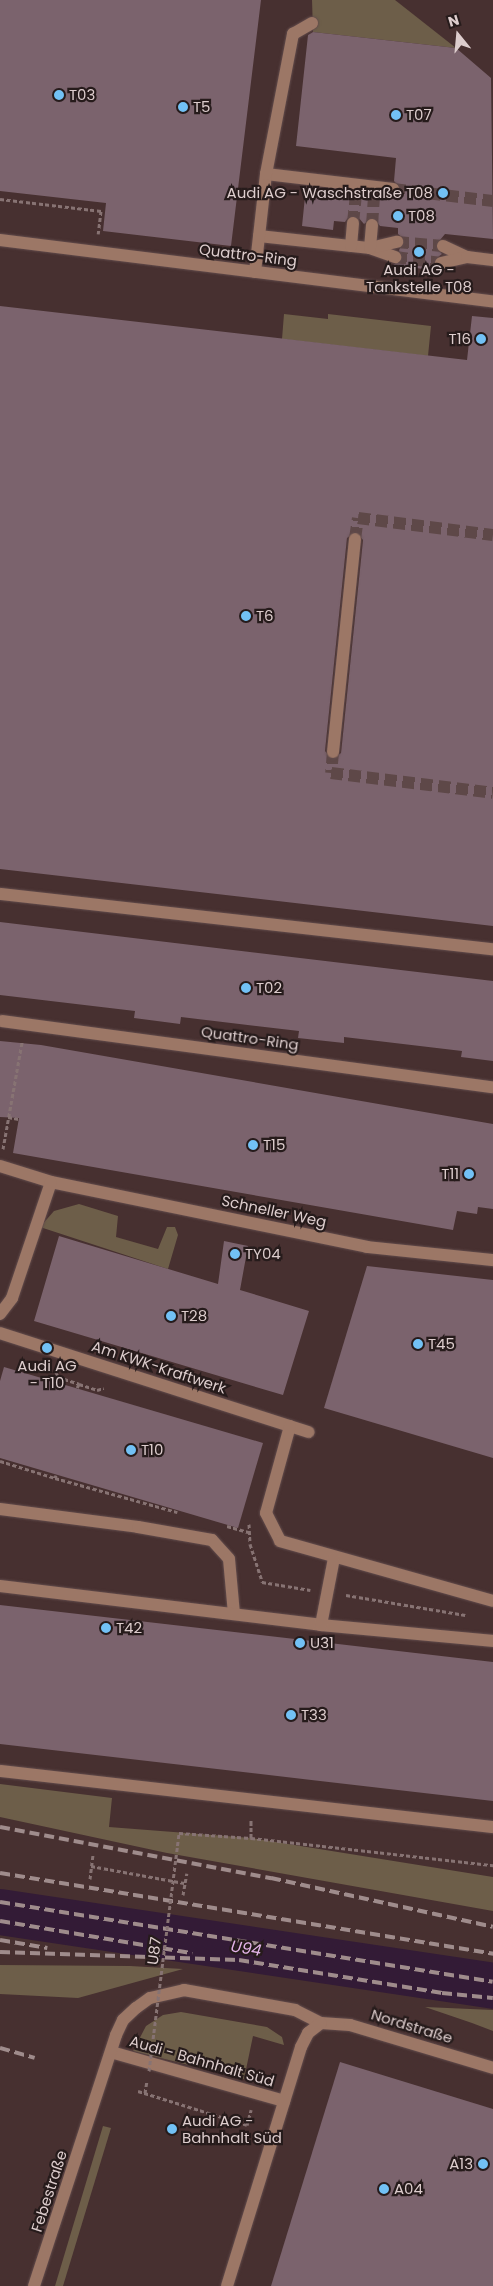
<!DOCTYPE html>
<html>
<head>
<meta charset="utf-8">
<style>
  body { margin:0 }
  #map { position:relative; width:493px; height:2286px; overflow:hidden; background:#473030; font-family:Poppins,sans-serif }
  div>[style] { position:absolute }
  .green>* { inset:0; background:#6d5e49 }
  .river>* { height:46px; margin:-23px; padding:0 23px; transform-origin:23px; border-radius:23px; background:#331b36 }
  .building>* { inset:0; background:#7b636d }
  .minor-tunnel>* { height:12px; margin-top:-6px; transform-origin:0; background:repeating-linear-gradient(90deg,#5e4848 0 12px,transparent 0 18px) }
  .path>* { height:3px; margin-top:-1.5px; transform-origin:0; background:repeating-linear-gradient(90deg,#877373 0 4px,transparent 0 6.5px) }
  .roads { filter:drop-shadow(0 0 1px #624c4c) drop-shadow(0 0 1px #624c4c) }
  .minor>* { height:12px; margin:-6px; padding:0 6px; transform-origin:6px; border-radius:6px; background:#9c7766 }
  .rail>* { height:4px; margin-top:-2px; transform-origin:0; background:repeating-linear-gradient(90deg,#9f8c8c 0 10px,transparent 0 15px) }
  .path-bridge>* { height:3px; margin-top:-1.5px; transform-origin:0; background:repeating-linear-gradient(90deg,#877373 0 4px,transparent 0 6.5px) }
  .dots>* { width:14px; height:14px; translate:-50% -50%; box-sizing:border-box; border:2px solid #261b1b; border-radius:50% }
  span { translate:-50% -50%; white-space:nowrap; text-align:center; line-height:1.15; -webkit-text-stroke:4.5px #261b1b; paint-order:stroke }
  .poi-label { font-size:15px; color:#ddcdcd }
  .left { translate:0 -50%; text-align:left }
  .right { translate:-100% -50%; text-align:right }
  .street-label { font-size:15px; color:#ddcdcd }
  .water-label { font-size:16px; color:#e2b2e7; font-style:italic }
  .north { position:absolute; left:433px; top:10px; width:50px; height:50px; -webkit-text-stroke:4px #261b1b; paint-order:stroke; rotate:343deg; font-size:14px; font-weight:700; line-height:20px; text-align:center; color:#ddcdcd }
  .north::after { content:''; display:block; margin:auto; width:18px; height:22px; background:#ddcdcd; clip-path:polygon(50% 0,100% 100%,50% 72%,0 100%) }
</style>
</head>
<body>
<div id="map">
  <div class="green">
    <div style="clip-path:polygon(312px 0,395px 0,456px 48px,313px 32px)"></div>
    <div style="clip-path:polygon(284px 314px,328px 319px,328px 314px,431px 326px,428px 356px,282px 339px)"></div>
    <div style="clip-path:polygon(79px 1204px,118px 1216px,116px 1237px,158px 1249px,167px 1227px,175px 1227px,178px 1235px,168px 1269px,40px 1227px,54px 1211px)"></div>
    <div style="clip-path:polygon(0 1784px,112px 1798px,109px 1827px,251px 1838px,493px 1877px,493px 1911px,167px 1853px,0 1817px)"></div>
    <div style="clip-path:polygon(0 1965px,130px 1966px,183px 1969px,78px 1998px,0 1994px)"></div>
    <div style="clip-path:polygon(425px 2007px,493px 2010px,493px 2031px,472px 2023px)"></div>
    <div style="clip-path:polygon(181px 2012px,267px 2027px,282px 2037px,284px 2045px,253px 2036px,244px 2079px,133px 2051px,146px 2026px,163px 2015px)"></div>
    <div style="clip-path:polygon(103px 2126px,111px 2128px,63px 2286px,55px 2286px)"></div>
  </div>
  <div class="river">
    <div style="left:0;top:1912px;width:499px;rotate:8.5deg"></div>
  </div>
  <div class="building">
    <div style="clip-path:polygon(0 0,261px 0,231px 246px,103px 231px,106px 203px,0 191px)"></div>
    <div style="clip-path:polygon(313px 32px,456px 48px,491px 78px,493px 239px,445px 234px,435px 246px,442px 254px,433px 261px,439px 271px,393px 265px,402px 260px,399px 250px,405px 240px,398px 234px,398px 228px,380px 226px,373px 217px,364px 224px,357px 216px,350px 215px,345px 222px,334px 221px,333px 230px,302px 226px,306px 187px,392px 197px,401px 189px,394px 181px,396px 158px,296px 146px,308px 35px)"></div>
    <div style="clip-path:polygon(evenodd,0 306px,467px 360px,472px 316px,493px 318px,493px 926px,0 869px,0 306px,356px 531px,363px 540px,341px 753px,332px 760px,325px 751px,347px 538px,356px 531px)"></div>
    <div style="clip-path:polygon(0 922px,493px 981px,493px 1061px,461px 1057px,462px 1051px,344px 1037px,344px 1043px,298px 1038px,299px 1031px,181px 1017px,180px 1024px,134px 1018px,135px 1011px,0 995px)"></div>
    <div style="clip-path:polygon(0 1041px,41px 1045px,493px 1124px,493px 1209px,478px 1207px,477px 1214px,457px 1211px,453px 1230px,13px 1153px,19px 1118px,0 1117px)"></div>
    <div style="clip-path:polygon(59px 1236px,218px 1284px,224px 1241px,248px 1246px,240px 1290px,309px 1311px,283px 1395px,34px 1321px)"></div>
    <div style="clip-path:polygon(367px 1266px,493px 1280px,493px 1458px,324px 1408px)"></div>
    <div style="clip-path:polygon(4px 1367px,263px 1443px,238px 1528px,0 1458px,0 1381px)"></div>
    <div style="clip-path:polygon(0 1605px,493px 1662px,493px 1801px,0 1744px)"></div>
    <div style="clip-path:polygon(340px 2062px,493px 2109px,493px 2286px,271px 2286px)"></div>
  </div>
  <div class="minor-tunnel">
    <div style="left:393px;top:189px;width:101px;rotate:6.8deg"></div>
    <div style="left:353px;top:223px;width:30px;rotate:-84deg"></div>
    <div style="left:372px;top:225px;width:30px;rotate:-86deg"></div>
    <div style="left:397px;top:242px;width:46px;rotate:5deg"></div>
    <div style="left:395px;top:257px;width:46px;rotate:7.4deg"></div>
    <div style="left:355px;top:539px;width:21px;rotate:-82deg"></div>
    <div style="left:358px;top:518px;width:136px;rotate:7.2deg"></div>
    <div style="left:333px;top:752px;width:21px;rotate:95deg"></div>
    <div style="left:331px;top:773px;width:163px;rotate:7deg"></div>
  </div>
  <div class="path">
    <div style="left:0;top:199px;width:102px;rotate:6.8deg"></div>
    <div style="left:101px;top:211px;width:23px;rotate:97deg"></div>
    <div style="left:8px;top:1117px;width:11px;rotate:10deg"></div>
    <div style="left:3px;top:1149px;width:109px;rotate:-79.9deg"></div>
    <div style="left:56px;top:1372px;width:5px;rotate:68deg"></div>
    <div style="left:58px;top:1377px;width:22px;rotate:18deg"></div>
    <div style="left:79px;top:1384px;width:4px;rotate:117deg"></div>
    <div style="left:79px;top:1384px;width:19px;rotate:18deg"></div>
    <div style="left:97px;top:1390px;width:7px;rotate:-16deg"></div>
    <div style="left:0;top:1461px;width:58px;rotate:17.2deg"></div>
    <div style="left:55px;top:1478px;width:3px;rotate:-72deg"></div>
    <div style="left:55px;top:1478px;width:127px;rotate:15.6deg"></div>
    <div style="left:249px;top:1524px;width:20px;rotate:87deg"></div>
    <div style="left:250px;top:1544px;width:40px;rotate:72deg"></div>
    <div style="left:262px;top:1582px;width:49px;rotate:9.5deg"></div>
    <div style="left:227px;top:1526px;width:22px;rotate:16deg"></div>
    <div style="left:346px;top:1595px;width:121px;rotate:9.5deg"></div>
    <div style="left:179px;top:1833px;width:72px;rotate:4deg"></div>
    <div style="left:251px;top:1838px;width:19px;rotate:-90deg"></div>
    <div style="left:251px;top:1838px;width:244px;rotate:6.4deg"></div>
    <div style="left:91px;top:1866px;width:96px;rotate:10.3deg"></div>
    <div style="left:90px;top:1879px;width:25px;rotate:-83deg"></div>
    <div style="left:183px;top:1895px;width:22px;rotate:-80deg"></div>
    <div style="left:138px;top:2091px;width:114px;rotate:17.3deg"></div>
    <div style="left:247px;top:2125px;width:16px;rotate:-75deg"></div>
    <div style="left:145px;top:2093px;width:12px;rotate:-81deg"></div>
  </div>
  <div class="roads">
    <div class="minor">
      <div style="left:266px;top:174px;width:128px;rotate:6.7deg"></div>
      <div style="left:259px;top:236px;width:112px;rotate:6.2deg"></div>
      <div style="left:370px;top:248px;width:27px;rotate:20deg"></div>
      <div style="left:0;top:240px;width:497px;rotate:7.1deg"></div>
      <div style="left:351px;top:246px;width:23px;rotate:-85deg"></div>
      <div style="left:443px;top:246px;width:26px;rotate:25deg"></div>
      <div style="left:370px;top:248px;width:28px;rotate:-13deg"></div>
      <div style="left:370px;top:248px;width:23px;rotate:-85deg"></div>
      <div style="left:441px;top:263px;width:27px;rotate:-13deg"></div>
      <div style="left:467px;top:257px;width:26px;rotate:7deg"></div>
      <div style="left:255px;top:272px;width:99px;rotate:-83.6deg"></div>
      <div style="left:266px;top:174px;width:143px;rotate:-79.1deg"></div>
      <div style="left:293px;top:34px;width:22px;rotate:-30deg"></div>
      <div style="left:333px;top:752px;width:214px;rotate:-84.1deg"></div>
      <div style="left:0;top:894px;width:496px;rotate:6.4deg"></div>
      <div style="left:2px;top:1021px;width:495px;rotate:7.7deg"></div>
      <div style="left:0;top:1166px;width:53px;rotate:17.4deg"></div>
      <div style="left:51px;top:1182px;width:323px;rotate:11.6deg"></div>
      <div style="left:367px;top:1247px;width:127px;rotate:5.9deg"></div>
      <div style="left:0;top:1314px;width:20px;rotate:-53deg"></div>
      <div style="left:12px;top:1298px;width:122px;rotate:-71.4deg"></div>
      <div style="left:0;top:1333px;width:324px;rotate:17.8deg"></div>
      <div style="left:290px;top:1426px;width:90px;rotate:105.4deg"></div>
      <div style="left:266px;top:1513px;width:31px;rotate:63deg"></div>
      <div style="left:280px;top:1541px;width:221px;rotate:15.7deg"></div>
      <div style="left:0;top:1509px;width:139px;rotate:7.4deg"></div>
      <div style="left:138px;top:1527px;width:75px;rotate:10deg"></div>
      <div style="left:212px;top:1540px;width:25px;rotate:48deg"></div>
      <div style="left:229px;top:1559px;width:55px;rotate:84.8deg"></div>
      <div style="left:0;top:1586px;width:323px;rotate:6.9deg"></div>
      <div style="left:321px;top:1625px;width:173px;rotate:5.3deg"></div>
      <div style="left:321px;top:1625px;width:68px;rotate:-79deg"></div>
      <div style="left:0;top:1771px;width:496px;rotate:6.5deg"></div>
      <div style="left:321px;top:2023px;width:29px;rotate:4deg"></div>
      <div style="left:350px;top:2025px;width:149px;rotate:16.7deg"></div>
      <div style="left:111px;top:2052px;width:180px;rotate:15.8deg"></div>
      <div style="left:34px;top:2286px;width:264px;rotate:-71.9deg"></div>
      <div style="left:116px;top:2035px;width:17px;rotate:-65deg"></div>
      <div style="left:123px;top:2020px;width:18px;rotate:-43deg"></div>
      <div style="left:136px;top:2008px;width:17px;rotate:-36deg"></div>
      <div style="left:150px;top:1998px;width:35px;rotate:-13deg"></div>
      <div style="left:184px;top:1990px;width:113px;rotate:10.2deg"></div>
      <div style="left:295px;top:2010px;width:29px;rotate:27deg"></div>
      <div style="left:227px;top:2286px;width:250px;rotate:-72.8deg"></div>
      <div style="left:301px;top:2047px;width:16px;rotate:-63deg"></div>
      <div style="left:308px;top:2033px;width:16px;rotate:-38deg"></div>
    </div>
  </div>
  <div class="rail">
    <div style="left:0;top:1827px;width:276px;rotate:10.7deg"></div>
    <div style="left:271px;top:1878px;width:227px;rotate:12.4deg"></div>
    <div style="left:0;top:1873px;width:500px;rotate:9.3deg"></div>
    <div style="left:0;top:1902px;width:499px;rotate:9.2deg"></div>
    <div style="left:0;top:1921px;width:195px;rotate:9.5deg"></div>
    <div style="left:0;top:1940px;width:48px;rotate:9.7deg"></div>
    <div style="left:0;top:1952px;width:239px;rotate:1.9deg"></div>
    <div style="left:239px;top:1960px;width:206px;rotate:9.2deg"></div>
    <div style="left:442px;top:1993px;width:51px;rotate:5.6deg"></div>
    <div style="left:0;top:2048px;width:36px;rotate:16deg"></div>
  </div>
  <div class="path-bridge">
    <div style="left:149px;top:2071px;width:240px;rotate:-82.8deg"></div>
  </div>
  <div class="dots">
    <div style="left:59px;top:95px;background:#72c1f5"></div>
    <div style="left:183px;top:107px;background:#72c1f5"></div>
    <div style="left:396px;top:115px;background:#72c1f5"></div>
    <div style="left:443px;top:193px;background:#72c1f5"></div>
    <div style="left:398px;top:216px;background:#72c1f5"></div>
    <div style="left:419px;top:252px;background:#72c1f5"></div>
    <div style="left:481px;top:339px;background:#72c1f5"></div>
    <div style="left:246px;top:616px;background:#72c1f5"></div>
    <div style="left:246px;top:988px;background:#72c1f5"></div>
    <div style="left:253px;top:1145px;background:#72c1f5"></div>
    <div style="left:469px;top:1174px;background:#72c1f5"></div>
    <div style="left:235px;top:1254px;background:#72c1f5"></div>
    <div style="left:171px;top:1316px;background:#72c1f5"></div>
    <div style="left:418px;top:1344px;background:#72c1f5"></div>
    <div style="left:47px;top:1348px;background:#72c1f5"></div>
    <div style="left:131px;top:1450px;background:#72c1f5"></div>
    <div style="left:106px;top:1628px;background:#72c1f5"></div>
    <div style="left:300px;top:1643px;background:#72c1f5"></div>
    <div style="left:291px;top:1715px;background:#72c1f5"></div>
    <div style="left:172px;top:2129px;background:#72c1f5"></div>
    <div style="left:483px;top:2164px;background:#72c1f5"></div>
    <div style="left:384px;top:2189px;background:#72c1f5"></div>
  </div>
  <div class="poi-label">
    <span class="left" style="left:69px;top:95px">T03</span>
    <span class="left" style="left:193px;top:107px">T5</span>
    <span class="left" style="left:406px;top:115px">T07</span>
    <span class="right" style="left:433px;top:193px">Audi AG - Waschstraße T08</span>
    <span class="left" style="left:408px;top:216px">T08</span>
    <span style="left:419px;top:278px">Audi AG -<br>Tankstelle T08</span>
    <span class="right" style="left:471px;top:339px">T16</span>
    <span class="left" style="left:256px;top:616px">T6</span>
    <span class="left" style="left:256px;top:988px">T02</span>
    <span class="left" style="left:263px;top:1145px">T15</span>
    <span class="right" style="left:459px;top:1174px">T11</span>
    <span class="left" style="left:245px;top:1254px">TY04</span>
    <span class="left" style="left:181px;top:1316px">T28</span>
    <span class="left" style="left:428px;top:1344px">T45</span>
    <span style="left:47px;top:1374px">Audi AG<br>- T10</span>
    <span class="left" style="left:141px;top:1450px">T10</span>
    <span class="left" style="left:116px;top:1628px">T42</span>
    <span class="left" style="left:310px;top:1643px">U31</span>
    <span class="left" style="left:301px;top:1715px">T33</span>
    <span class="left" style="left:182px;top:2129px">Audi AG -<br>Bahnhalt Süd</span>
    <span class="right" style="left:473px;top:2164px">A13</span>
    <span class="left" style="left:394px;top:2189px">A04</span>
  </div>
  <div class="street-label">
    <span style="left:248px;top:255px;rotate:7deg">Quattro-Ring</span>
    <span style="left:250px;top:1038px;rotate:8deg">Quattro-Ring</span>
    <span style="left:274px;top:1211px;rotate:12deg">Schneller Weg</span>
    <span style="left:159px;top:1367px;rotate:18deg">Am KWK-Kraftwerk</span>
    <span style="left:154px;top:1951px;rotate:-82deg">U87</span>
    <span style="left:412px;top:2026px;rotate:17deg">Nordstraße</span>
    <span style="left:202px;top:2061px;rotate:16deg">Audi - Bahnhalt Süd</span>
    <span style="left:49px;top:2191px;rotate:-72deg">Febestraße</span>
  </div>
  <div class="water-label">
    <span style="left:246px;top:1949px;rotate:9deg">U94</span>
  </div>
  <div class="north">N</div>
</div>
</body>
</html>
